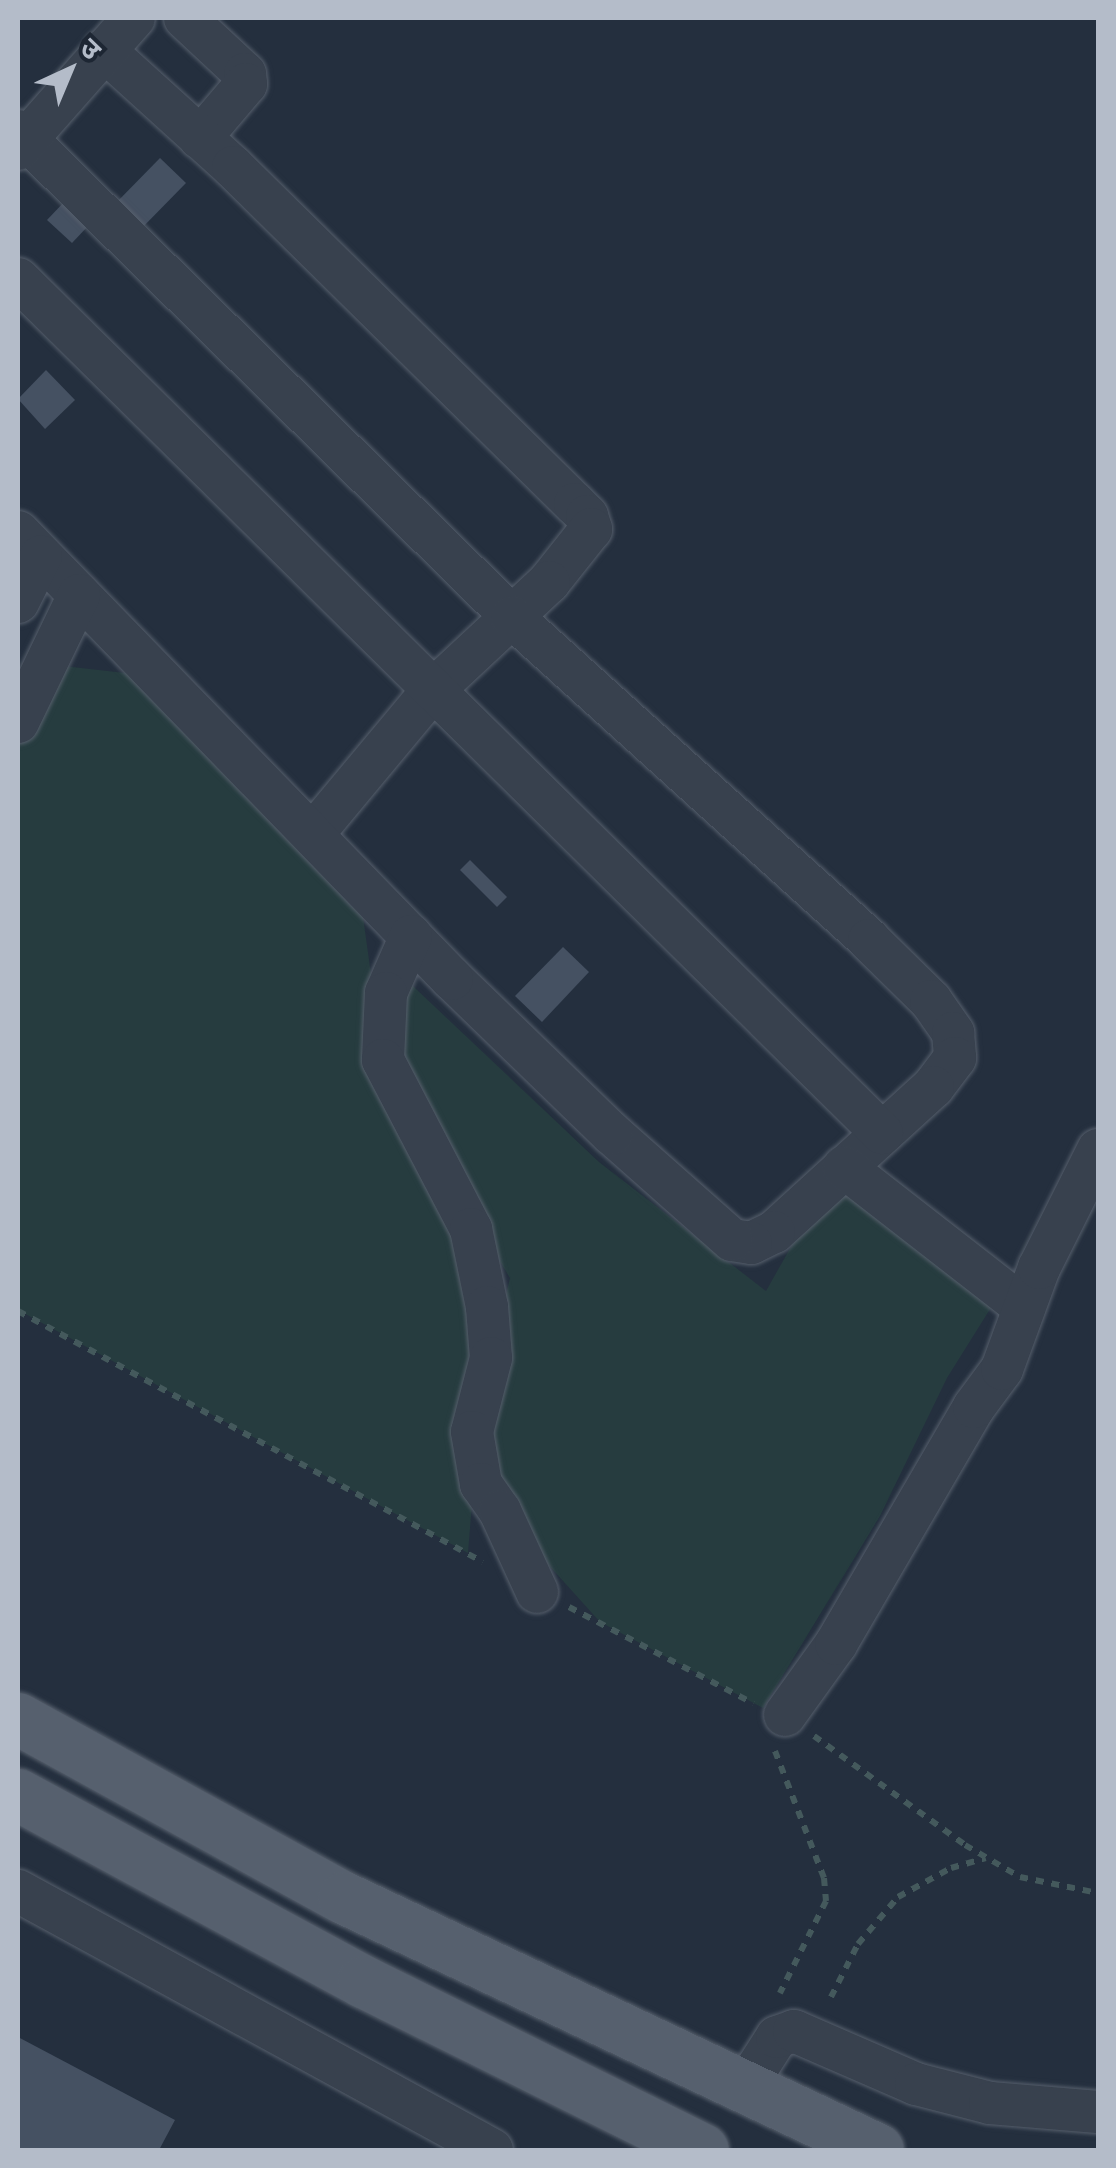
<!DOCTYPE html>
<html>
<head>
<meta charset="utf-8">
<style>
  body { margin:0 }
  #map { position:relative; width:1116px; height:2168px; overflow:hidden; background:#242f3e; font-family:"Space Grotesk","Noto Sans Devanagari",sans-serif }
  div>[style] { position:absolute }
  .green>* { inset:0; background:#263c3f }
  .building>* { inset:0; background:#455162 }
  .path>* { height:6px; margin-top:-3px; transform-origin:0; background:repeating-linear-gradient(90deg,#44595c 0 8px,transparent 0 16px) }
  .roads { filter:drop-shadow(0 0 2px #565f6c) drop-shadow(0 0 2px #565f6c) }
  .minor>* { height:42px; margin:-21px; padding:0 21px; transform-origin:21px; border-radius:21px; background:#38414e }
  .major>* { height:52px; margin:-26px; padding:0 26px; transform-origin:26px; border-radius:26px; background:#56606e }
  span { translate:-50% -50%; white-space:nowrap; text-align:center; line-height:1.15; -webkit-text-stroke:8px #1d2633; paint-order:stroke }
  .frame { position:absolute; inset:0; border:20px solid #b4bcc9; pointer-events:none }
  .north { position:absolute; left:20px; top:20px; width:100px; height:100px; -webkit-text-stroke:8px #1d2633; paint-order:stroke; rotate:44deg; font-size:28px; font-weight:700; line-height:40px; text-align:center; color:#b4bcc9 }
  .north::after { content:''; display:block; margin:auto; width:35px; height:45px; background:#b4bcc9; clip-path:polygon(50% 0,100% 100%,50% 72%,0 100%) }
</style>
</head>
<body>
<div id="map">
  <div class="green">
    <div style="clip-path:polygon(46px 664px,160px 677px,358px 881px,383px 1060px,487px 1307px,482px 1392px,510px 1278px,406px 1107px,396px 970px,599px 1162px,766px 1291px,827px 1183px,1002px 1290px,947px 1378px,880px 1516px,763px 1708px,600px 1622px,500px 1511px,480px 1404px,468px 1553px,18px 1310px,18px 726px)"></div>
  </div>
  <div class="building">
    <div style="clip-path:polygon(160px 158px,186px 183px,139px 231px,113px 206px)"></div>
    <div style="clip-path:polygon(65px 201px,89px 225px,72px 243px,47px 220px)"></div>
    <div style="clip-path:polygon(46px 370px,75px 400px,45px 429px,18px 399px)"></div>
    <div style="clip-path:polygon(470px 860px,507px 897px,497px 907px,460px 870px)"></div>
    <div style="clip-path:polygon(563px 947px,589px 972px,542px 1022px,515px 996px)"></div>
    <div style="clip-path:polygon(18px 2037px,175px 2120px,159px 2150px,18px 2150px)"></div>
  </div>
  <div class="path">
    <div style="left:18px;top:1311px;width:528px;rotate:28.36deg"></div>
    <div style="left:569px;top:1607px;width:208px;rotate:27.6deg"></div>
    <div style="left:814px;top:1736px;width:186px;rotate:35.8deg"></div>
    <div style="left:965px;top:1845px;width:64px;rotate:30.2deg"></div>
    <div style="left:1020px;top:1877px;width:80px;rotate:11.6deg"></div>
    <div style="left:775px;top:1751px;width:136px;rotate:68.9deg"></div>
    <div style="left:824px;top:1878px;width:23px;rotate:85deg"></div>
    <div style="left:826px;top:1901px;width:103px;rotate:116.6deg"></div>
    <div style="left:831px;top:1997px;width:59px;rotate:-63deg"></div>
    <div style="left:858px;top:1944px;width:62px;rotate:-49.6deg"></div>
    <div style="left:898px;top:1897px;width:60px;rotate:-28.7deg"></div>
    <div style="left:951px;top:1868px;width:36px;rotate:-16deg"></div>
  </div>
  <div class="roads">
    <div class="minor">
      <div style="left:185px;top:18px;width:82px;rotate:43deg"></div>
      <div style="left:245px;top:74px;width:10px;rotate:84deg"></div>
      <div style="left:246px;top:84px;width:71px;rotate:130.4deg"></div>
      <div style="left:104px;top:50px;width:174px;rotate:42.2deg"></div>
      <div style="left:233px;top:167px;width:480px;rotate:44.6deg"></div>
      <div style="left:575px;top:504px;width:17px;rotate:45deg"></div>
      <div style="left:587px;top:516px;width:14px;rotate:73deg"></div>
      <div style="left:591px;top:529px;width:68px;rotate:128.4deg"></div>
      <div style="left:549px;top:582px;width:160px;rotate:137deg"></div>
      <div style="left:432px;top:691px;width:186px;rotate:129.8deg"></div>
      <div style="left:18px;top:131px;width:693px;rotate:44.53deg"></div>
      <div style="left:512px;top:617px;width:481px;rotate:42.1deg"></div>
      <div style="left:869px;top:940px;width:87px;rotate:44.5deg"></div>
      <div style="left:931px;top:1001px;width:39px;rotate:55deg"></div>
      <div style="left:953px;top:1033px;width:25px;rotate:85deg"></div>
      <div style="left:955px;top:1058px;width:36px;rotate:127deg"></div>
      <div style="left:933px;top:1087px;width:215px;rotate:137.6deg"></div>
      <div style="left:774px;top:1232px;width:25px;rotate:154deg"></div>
      <div style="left:751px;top:1243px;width:19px;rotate:-171deg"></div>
      <div style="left:732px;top:1240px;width:160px;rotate:-138.5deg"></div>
      <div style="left:612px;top:1134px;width:223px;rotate:-135.9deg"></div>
      <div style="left:452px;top:979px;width:623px;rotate:-134.15deg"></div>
      <div style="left:18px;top:149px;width:175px;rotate:-48.5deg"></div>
      <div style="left:18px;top:279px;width:1215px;rotate:44.67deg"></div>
      <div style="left:18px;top:602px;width:51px;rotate:-63.4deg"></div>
      <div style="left:18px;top:722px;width:141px;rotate:-64.3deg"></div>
      <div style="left:411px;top:936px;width:62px;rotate:113.7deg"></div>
      <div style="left:386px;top:993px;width:67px;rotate:92.6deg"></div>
      <div style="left:383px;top:1060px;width:191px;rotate:62.5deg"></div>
      <div style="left:471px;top:1229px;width:80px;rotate:78.4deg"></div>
      <div style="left:487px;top:1307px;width:51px;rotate:85.5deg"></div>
      <div style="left:491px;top:1358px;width:76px;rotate:104.4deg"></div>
      <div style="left:472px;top:1432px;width:53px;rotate:80.2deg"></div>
      <div style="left:481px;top:1484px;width:33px;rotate:55deg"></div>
      <div style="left:500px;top:1511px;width:89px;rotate:65.4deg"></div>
      <div style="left:844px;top:1167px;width:228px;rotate:37.9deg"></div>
      <div style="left:785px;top:1715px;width:87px;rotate:-54.3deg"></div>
      <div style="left:836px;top:1644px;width:274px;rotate:-59.8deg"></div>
      <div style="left:974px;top:1407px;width:47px;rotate:-53.6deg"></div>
      <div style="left:1002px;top:1369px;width:108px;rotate:-69.9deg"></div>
      <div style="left:1039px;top:1268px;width:132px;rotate:-63.4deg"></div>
      <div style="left:18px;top:1891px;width:540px;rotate:28.65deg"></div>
      <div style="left:745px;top:2087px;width:59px;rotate:-57.4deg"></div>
      <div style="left:777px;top:2037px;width:18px;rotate:-19deg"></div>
      <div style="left:794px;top:2031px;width:133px;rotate:23.5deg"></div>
      <div style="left:916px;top:2084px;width:76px;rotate:14.4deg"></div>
      <div style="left:990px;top:2103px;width:108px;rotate:4.8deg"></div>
    </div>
    <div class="major">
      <div style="left:18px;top:1719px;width:372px;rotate:28.8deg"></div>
      <div style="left:344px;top:1898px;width:590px;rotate:25.26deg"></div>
      <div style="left:18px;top:1795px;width:393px;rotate:28.4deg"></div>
      <div style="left:364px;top:1982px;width:378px;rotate:26.4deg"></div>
    </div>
  </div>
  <div class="frame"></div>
  <div class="north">उ</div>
</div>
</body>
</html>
